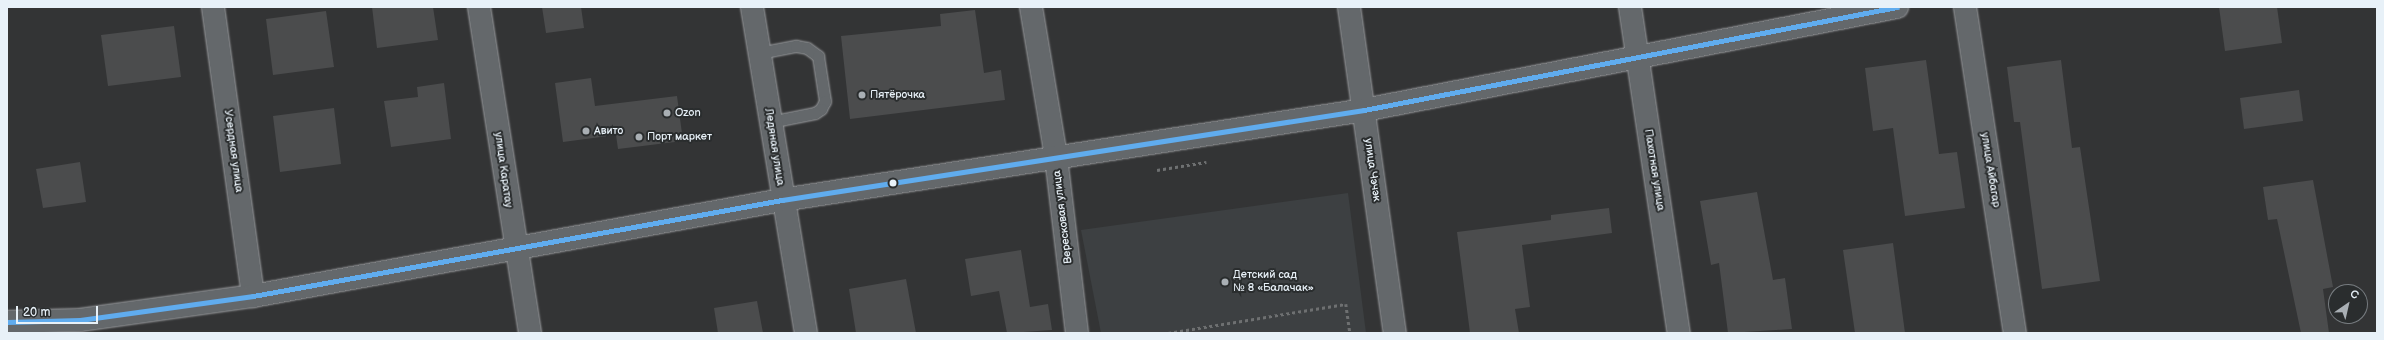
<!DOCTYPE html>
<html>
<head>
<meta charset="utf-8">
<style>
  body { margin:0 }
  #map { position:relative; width:2384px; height:340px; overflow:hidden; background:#333435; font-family:"Balsamiq Sans",sans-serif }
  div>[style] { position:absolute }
  .built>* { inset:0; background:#3d4042 }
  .building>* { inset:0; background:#4b4c4d }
  .path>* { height:2.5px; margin-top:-1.25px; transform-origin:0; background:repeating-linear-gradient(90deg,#6e7071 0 3px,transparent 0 6px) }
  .roads { filter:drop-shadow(0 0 1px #999b9e) drop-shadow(0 0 1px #999b9e) }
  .lane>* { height:11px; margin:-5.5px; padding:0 5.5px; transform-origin:5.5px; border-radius:5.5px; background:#64686b }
  .street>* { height:22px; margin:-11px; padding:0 11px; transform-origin:11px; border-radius:11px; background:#64686b }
  .secondary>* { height:22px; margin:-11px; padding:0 11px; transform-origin:11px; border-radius:11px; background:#64686b }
  .bus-1>* { height:5px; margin:-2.5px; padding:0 2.5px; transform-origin:2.5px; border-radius:2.5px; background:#60acee }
  .dots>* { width:11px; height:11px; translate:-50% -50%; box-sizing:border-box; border:2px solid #2a2d2e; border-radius:50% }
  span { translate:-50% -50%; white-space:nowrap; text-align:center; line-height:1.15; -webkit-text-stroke:4px #2a2d2e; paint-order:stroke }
  .poi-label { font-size:11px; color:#e8f1f8 }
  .left { translate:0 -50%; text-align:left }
  .street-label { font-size:11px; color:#e8f1f8 }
  .frame { position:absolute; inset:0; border:8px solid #e8f1f8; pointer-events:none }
  .north { position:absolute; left:2328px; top:284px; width:40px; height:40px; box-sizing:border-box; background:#2a2d2e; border:1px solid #767b7f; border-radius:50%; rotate:34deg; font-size:11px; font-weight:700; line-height:16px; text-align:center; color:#e8f1f8 }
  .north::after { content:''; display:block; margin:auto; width:14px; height:18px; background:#a9afb4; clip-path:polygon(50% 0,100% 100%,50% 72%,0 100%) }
  .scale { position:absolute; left:16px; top:306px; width:82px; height:18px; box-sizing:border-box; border:2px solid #e8f1f8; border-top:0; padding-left:5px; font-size:12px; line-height:14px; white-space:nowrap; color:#e8f1f8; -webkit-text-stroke:3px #2a2d2e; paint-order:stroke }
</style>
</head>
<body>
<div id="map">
  <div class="built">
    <div style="clip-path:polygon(1348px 193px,1366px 333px,1101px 333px,1081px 230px)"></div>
  </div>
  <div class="building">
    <div style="clip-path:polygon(372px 7px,433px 7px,438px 40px,377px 48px)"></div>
    <div style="clip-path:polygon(542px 7px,581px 7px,584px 28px,546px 33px)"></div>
    <div style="clip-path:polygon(2219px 7px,2277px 7px,2282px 43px,2225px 51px)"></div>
    <div style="clip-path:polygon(975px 10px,984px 73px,1001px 70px,1005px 100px,850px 119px,841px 36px,941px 26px,940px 14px)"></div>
    <div style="clip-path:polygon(326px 11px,334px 67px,273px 75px,266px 19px)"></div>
    <div style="clip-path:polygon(174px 26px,181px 77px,108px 86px,101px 35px)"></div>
    <div style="clip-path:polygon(1926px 60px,1939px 154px,1957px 152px,1965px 208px,1905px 216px,1893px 128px,1873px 131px,1865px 68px)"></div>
    <div style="clip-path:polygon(2061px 60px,2072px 148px,2080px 147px,2100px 281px,2042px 289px,2020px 122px,2014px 122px,2007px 67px)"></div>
    <div style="clip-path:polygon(591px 78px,595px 106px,677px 96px,683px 141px,618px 149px,616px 135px,563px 142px,555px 83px)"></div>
    <div style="clip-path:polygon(444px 83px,451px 139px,391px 147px,384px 101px,418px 97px,417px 87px)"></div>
    <div style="clip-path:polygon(2299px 90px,2303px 121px,2244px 129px,2240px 98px)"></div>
    <div style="clip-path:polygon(334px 108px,341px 164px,280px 172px,273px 116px)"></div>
    <div style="clip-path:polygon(80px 162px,86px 202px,43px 208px,36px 169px)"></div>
    <div style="clip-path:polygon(2313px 180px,2333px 287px,2323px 289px,2329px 333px,2301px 333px,2277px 219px,2268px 220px,2263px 187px)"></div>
    <div style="clip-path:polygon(1757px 192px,1773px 280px,1785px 278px,1792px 329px,1728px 333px,1719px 263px,1711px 265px,1700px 201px)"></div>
    <div style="clip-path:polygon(1609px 208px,1612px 233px,1522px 245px,1530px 307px,1515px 309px,1519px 333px,1470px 333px,1457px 232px,1551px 220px,1551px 215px)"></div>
    <div style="clip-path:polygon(1893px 243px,1905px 333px,1855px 333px,1843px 250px)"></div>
    <div style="clip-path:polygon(1021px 250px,1030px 307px,1048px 304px,1052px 330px,1007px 333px,999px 291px,971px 296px,965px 259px)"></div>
    <div style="clip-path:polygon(906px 279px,916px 333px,856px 333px,849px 289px)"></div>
    <div style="clip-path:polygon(757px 301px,763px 333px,718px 333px,714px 308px)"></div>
  </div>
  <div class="path">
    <div style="left:1157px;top:170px;width:50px;rotate:-9.3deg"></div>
    <div style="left:1168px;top:333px;width:180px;rotate:-9.3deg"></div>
    <div style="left:1346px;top:304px;width:29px;rotate:82deg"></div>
  </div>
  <div class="roads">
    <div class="lane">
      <div style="left:759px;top:53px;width:38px;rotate:-11deg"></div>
      <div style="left:796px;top:46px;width:11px;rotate:10deg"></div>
      <div style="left:807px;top:48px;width:14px;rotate:36deg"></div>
      <div style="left:818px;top:56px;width:46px;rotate:81.2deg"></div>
      <div style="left:825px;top:101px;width:9px;rotate:117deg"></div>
      <div style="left:821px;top:109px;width:7px;rotate:146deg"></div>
      <div style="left:815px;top:113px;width:46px;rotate:168.7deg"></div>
    </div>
    <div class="street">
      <div style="left:213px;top:7px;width:292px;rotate:82.1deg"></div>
      <div style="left:479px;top:7px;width:330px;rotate:81.1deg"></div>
      <div style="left:752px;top:7px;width:330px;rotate:80.6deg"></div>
      <div style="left:1031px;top:7px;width:152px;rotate:80.5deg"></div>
      <div style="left:1056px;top:157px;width:177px;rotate:83.2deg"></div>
      <div style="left:1349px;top:7px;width:329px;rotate:82deg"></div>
      <div style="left:1630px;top:7px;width:330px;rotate:81.5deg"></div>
      <div style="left:1965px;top:7px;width:330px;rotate:81.3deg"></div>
    </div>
    <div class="secondary">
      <div style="left:7px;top:322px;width:73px;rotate:-1.6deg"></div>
      <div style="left:80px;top:320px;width:175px;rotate:-7.9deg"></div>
      <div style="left:253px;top:296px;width:538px;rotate:-10.29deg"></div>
      <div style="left:782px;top:200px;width:589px;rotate:-8.79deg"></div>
      <div style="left:1364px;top:110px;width:543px;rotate:-10.94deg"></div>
    </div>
  </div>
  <div class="bus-1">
    <div style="left:7px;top:322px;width:73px;rotate:-1.6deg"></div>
    <div style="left:80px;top:320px;width:175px;rotate:-7.9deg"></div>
    <div style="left:253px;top:296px;width:538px;rotate:-10.29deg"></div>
    <div style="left:782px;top:200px;width:589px;rotate:-8.79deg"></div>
    <div style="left:1364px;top:110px;width:543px;rotate:-10.94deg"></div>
  </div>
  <div class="dots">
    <div style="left:862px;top:95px;background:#a9afb4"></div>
    <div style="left:667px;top:113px;background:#a9afb4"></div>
    <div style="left:586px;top:131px;background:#a9afb4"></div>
    <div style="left:639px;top:137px;background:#a9afb4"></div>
    <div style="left:893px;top:183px;background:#e8f1f8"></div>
    <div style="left:1225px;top:282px;background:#a9afb4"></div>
  </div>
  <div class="poi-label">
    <span class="left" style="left:870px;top:95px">Пятёрочка</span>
    <span class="left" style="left:675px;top:113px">Ozon</span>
    <span class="left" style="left:594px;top:131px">Авито</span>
    <span class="left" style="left:647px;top:137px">Порт маркет</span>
    <span class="left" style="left:1233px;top:282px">Детский сад<br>№ 8 «Балачак»</span>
  </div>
  <div class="street-label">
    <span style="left:774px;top:147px;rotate:81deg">Ледяная улица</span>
    <span style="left:233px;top:151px;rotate:82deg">Усердная улица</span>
    <span style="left:503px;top:170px;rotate:82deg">улица Каратау</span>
    <span style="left:1372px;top:170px;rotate:82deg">улица Чэчэк</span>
    <span style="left:1654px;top:170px;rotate:81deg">Пахотная улица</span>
    <span style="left:1990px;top:170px;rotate:81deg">улица Айбагар</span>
    <span style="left:1063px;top:217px;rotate:-97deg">Вересковая улица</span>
  </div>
  <div class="frame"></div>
  <div class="north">С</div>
  <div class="scale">20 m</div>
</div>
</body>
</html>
